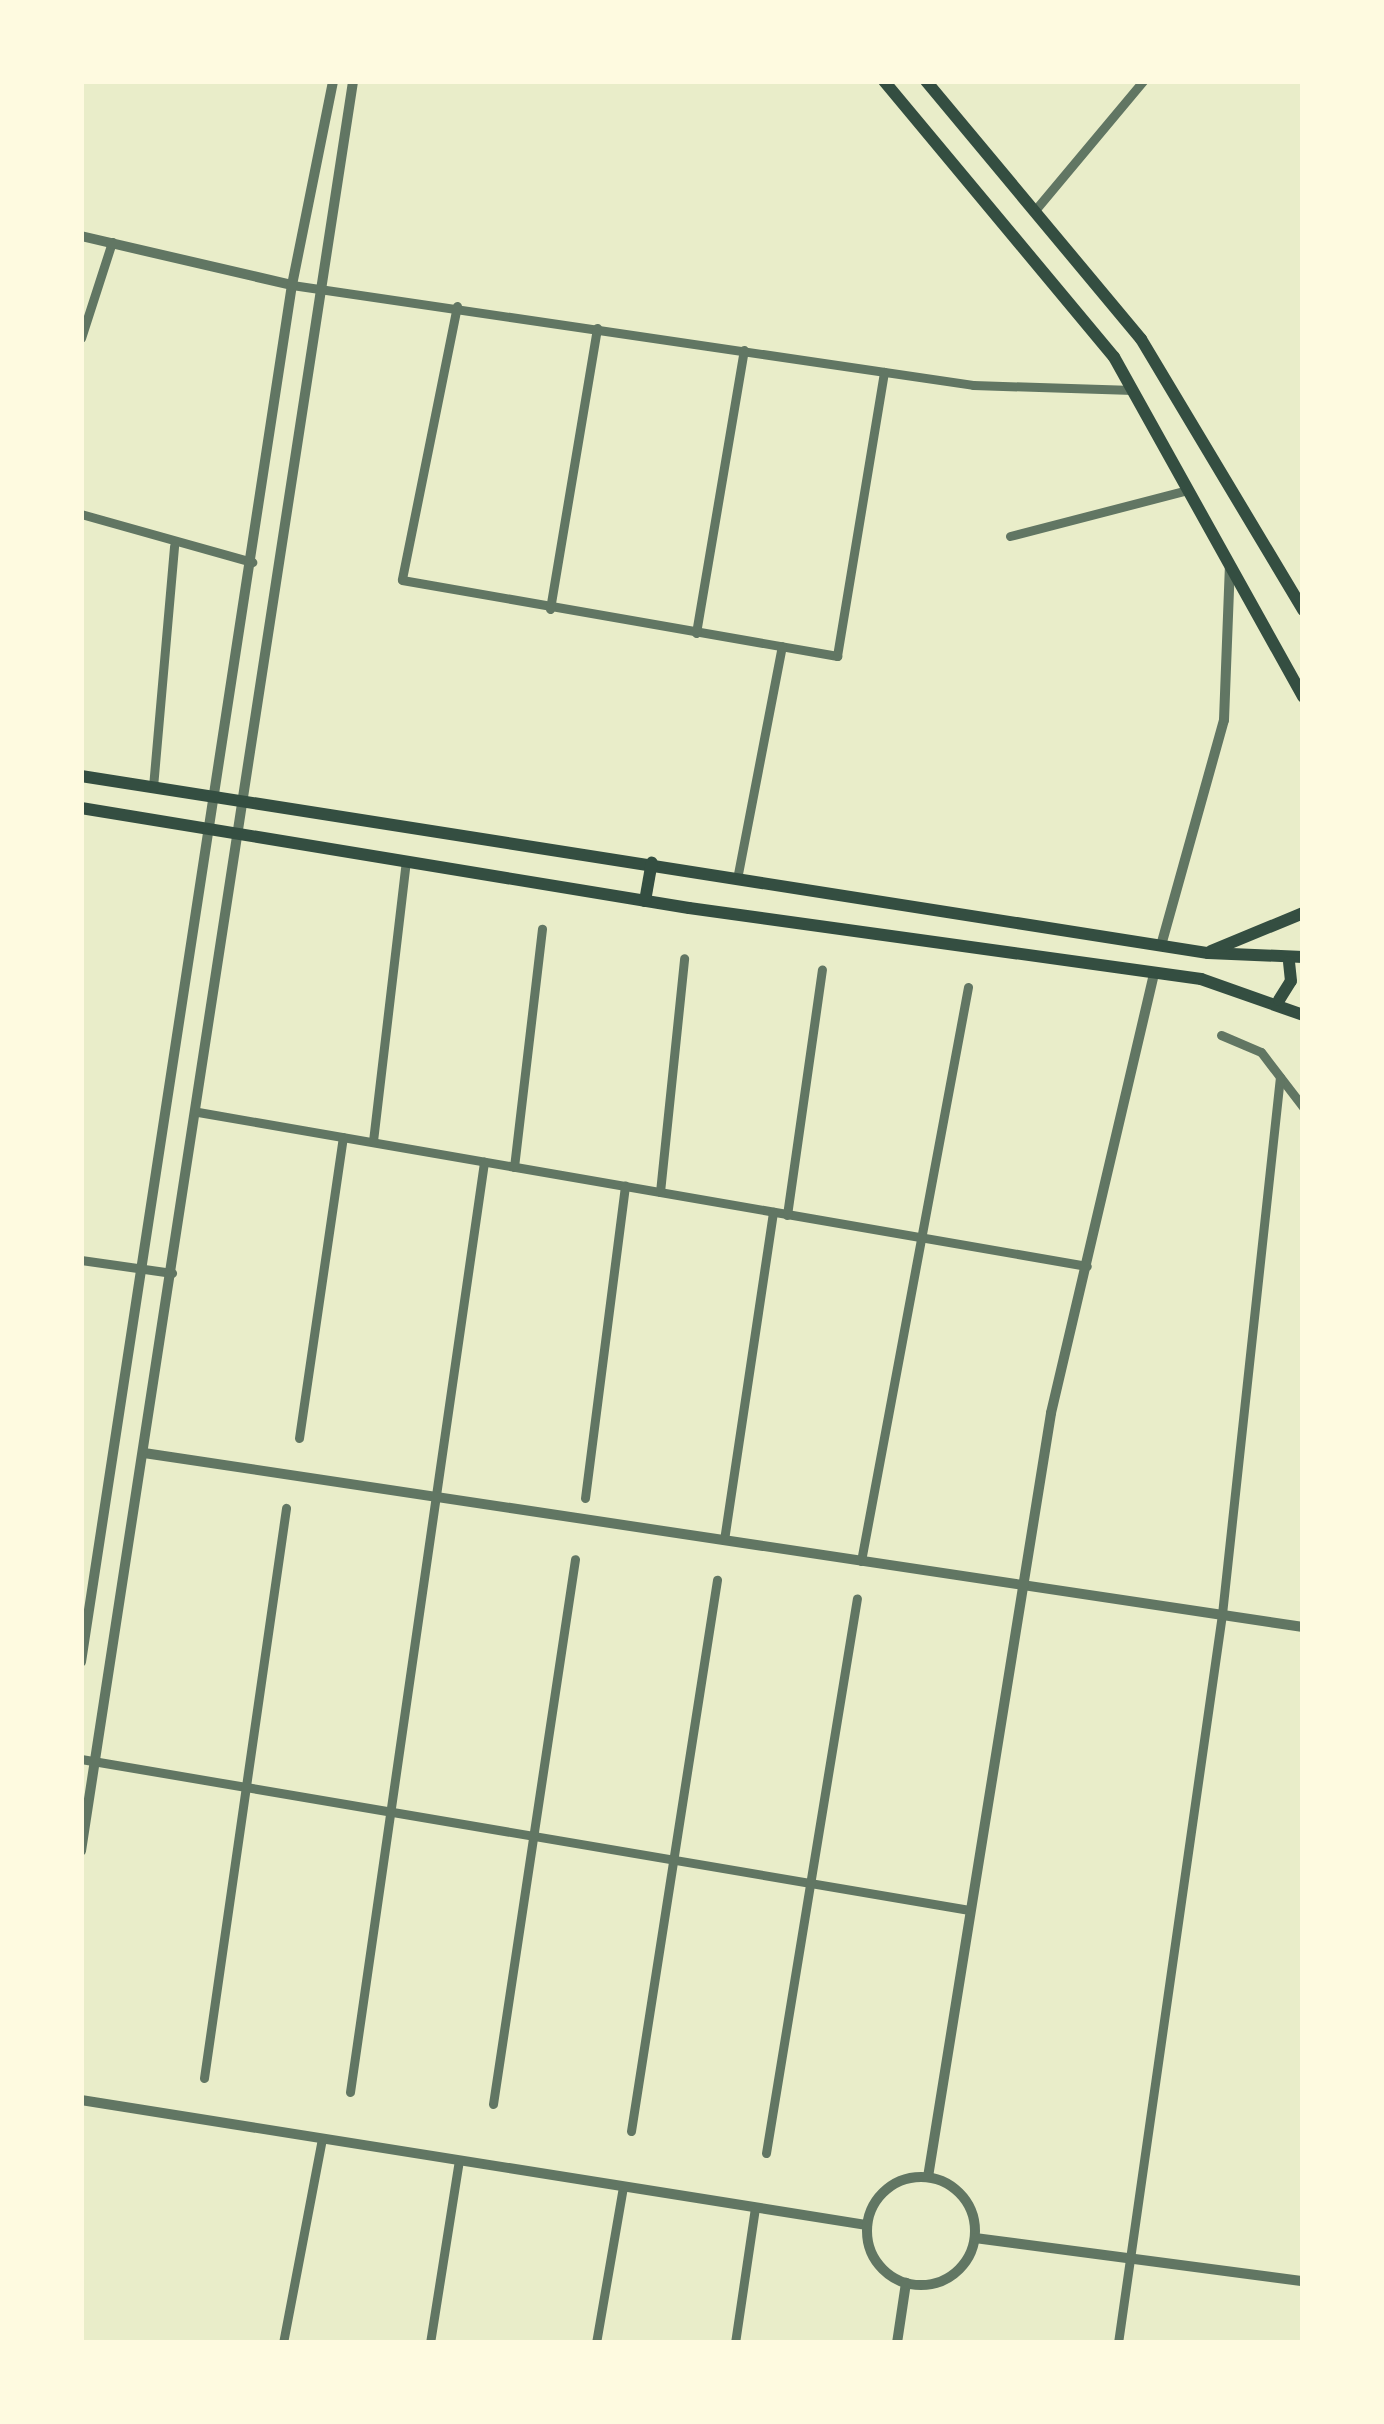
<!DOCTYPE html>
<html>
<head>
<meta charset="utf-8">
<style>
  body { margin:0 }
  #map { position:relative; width:1384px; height:2424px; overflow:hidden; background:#e9edc9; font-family:Literata,serif }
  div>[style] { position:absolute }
  .minor>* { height:9px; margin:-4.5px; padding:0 4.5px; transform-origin:4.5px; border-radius:4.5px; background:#617663 }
  .tertiary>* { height:10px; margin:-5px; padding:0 5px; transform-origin:5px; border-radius:5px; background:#617663 }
  .tertiary>.ring { margin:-5px; padding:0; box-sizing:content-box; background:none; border:10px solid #617663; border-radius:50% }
  .secondary>* { height:12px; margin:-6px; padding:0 6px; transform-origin:6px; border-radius:6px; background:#344e41 }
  span { translate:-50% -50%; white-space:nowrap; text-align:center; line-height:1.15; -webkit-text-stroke:9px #fefae0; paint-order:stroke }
  .frame { position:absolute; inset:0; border:84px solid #fefae0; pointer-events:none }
</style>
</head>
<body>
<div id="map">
  <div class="minor">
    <div style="left:1036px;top:209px;width:167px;rotate:-50.1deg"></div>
    <div style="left:292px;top:285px;width:688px;rotate:8.35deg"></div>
    <div style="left:973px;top:385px;width:160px;rotate:1.8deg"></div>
    <div style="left:457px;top:306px;width:279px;rotate:101.4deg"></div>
    <div style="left:402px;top:580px;width:442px;rotate:9.9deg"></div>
    <div style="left:837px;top:656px;width:288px;rotate:-80.6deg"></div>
    <div style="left:81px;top:338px;width:101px;rotate:-72.1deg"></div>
    <div style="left:81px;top:514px;width:178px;rotate:15.7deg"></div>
    <div style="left:1010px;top:536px;width:184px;rotate:-14.5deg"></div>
    <div style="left:550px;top:609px;width:285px;rotate:-80.5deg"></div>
    <div style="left:696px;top:633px;width:287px;rotate:-80.4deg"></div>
    <div style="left:153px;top:787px;width:242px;rotate:-85deg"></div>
    <div style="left:737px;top:879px;width:237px;rotate:-79.1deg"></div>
    <div style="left:1221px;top:1035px;width:43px;rotate:23deg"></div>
    <div style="left:1261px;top:1052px;width:69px;rotate:52.6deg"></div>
    <div style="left:198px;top:1112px;width:902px;rotate:9.83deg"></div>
    <div style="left:373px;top:1141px;width:281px;rotate:-83.3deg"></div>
    <div style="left:514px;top:1167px;width:240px;rotate:-83.3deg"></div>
    <div style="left:660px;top:1192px;width:235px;rotate:-84.1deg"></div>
    <div style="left:787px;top:1215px;width:248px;rotate:-81.9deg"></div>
    <div style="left:81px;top:1260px;width:92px;rotate:8.1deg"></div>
    <div style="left:299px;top:1438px;width:304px;rotate:-81.7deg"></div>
    <div style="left:585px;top:1498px;width:315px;rotate:-82.7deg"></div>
    <div style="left:724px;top:1540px;width:332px;rotate:-81.5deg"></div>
    <div style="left:861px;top:1561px;width:584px;rotate:-79.44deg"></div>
    <div style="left:81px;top:1759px;width:901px;rotate:9.65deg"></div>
    <div style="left:204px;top:2078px;width:576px;rotate:-81.81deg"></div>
    <div style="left:350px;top:2092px;width:940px;rotate:-81.8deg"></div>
    <div style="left:493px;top:2104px;width:551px;rotate:-81.44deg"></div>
    <div style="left:631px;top:2131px;width:558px;rotate:-81.13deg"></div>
    <div style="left:766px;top:2153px;width:562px;rotate:-80.69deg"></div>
    <div style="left:283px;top:2343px;width:208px;rotate:-79.2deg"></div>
    <div style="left:430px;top:2343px;width:185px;rotate:-81deg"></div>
    <div style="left:596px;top:2343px;width:159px;rotate:-80.2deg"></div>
    <div style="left:735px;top:2343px;width:137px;rotate:-81.6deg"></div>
    <div style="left:1118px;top:2343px;width:736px;rotate:-81.88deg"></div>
    <div style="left:1222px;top:1614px;width:540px;rotate:-83.84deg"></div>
  </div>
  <div class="tertiary">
    <div style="left:81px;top:236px;width:217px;rotate:13.1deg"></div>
    <div style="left:1162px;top:942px;width:230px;rotate:-74.4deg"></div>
    <div style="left:1224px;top:720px;width:154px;rotate:-87.8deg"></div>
    <div style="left:144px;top:1453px;width:1172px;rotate:8.54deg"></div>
    <div style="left:81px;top:1662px;width:1393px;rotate:-81.29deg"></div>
    <div style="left:292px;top:285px;width:208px;rotate:-78.6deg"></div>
    <div style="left:81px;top:1851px;width:1791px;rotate:-81.26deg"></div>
    <div style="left:81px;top:2100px;width:796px;rotate:9.04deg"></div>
    <div style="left:928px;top:2177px;width:774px;rotate:-80.85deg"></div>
    <div style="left:1051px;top:1413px;width:451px;rotate:-76.8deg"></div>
    <div class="ring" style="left:867px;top:2177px;width:98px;height:98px"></div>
    <div style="left:975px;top:2238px;width:331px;rotate:7.5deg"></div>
    <div style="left:897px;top:2343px;width:61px;rotate:-81.5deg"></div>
  </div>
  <div class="secondary">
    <div style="left:884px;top:81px;width:359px;rotate:50.2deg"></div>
    <div style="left:1114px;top:357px;width:389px;rotate:60.9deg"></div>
    <div style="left:926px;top:81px;width:336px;rotate:50.2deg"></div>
    <div style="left:1141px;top:339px;width:316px;rotate:59.1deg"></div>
    <div style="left:81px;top:776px;width:1141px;rotate:8.93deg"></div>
    <div style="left:1208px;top:953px;width:95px;rotate:2.4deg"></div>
    <div style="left:81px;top:808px;width:616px;rotate:9.34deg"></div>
    <div style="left:689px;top:908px;width:517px;rotate:7.89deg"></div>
    <div style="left:1201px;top:979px;width:108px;rotate:19.4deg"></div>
    <div style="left:645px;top:901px;width:39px;rotate:-80deg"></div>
    <div style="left:1211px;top:951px;width:100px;rotate:-22.4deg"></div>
    <div style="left:1279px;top:1000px;width:22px;rotate:-58deg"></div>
    <div style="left:1291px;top:981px;width:19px;rotate:-96deg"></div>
  </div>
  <div class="frame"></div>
</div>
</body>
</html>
